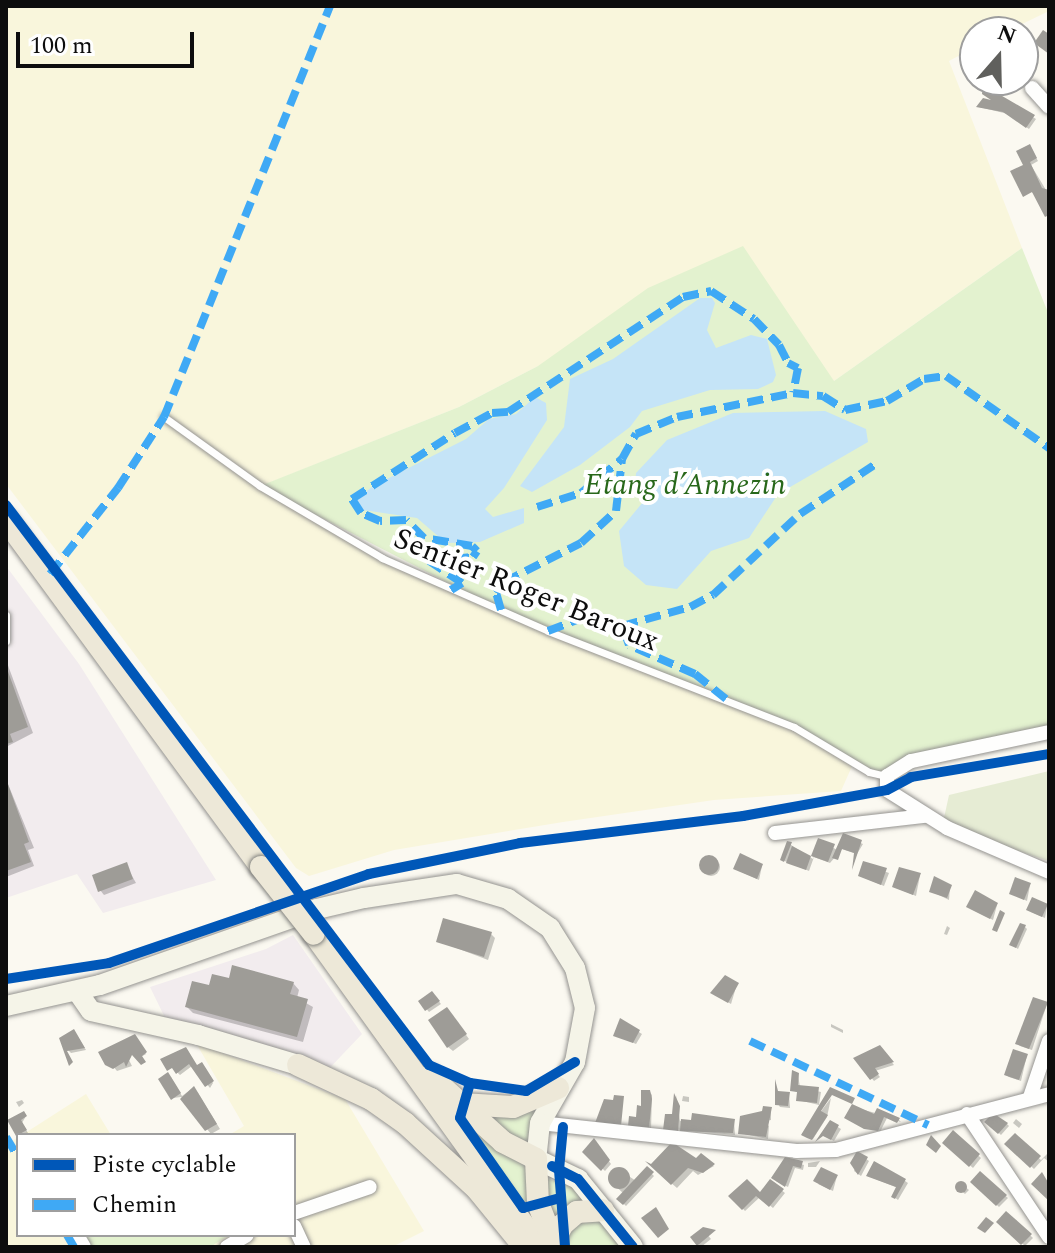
<!DOCTYPE html>
<html>
<head>
<meta charset="utf-8">
<style>
  body { margin:0 }
  #map { position:relative; width:1055px; height:1253px; overflow:hidden; background:#fbf9f1; font-family:Spectral,serif }
  div>[style] { position:absolute }
  .industrial>* { inset:0; background:#f2ecee }
  .farmland>* { inset:0; background:#f9f6dc }
  .green>* { inset:0; background:#e3f2cf }
  .cemetery>* { inset:0; background:#e6ecd4 }
  .water>* { inset:0; background:#c5e4f7 }
  .shadow>* { inset:0; background:#0003 }
  .round { border-radius:50% }
  .building>* { inset:0; background:#9e9c97 }
  .roads { filter:drop-shadow(0 0 2px #949390) drop-shadow(0 0 2px #949390) }
  .lane>* { height:7px; margin:-3.5px; padding:0 3.5px; transform-origin:3.5px; border-radius:3.5px; background:#fefefd }
  .street>* { height:14px; margin:-7px; padding:0 7px; transform-origin:7px; border-radius:7px; background:#fefefd }
  .secondary>* { height:20px; margin:-10px; padding:0 10px; transform-origin:10px; border-radius:10px; background:#f5f4e8 }
  .primary>* { height:22px; margin:-11px; padding:0 11px; transform-origin:11px; border-radius:11px; background:#ede8d8 }
  .bridges { filter:drop-shadow(0 0 2px #81817d) drop-shadow(0 0 2px #81817d) }
  .primary-bridge>* { height:22px; margin:-11px; padding:0 11px; transform-origin:11px; border-radius:11px; background:#ede8d8 }
  .quiet>* { height:8px; margin-top:-4px; transform-origin:0; background:repeating-linear-gradient(90deg,#3fa9f5 0 16px,transparent 0 24px) }
  .cycleway>* { height:10px; margin:-5px; padding:0 5px; transform-origin:5px; border-radius:5px; background:#0057b8 }
  span { translate:-50% -50%; white-space:nowrap; text-align:center; line-height:1.15; -webkit-text-stroke:8px #fff; paint-order:stroke }
  .park-label { font-size:30px; color:#28681a; font-style:italic }
  .street-label { font-size:30px; color:#0d0d0d }
  .frame { position:absolute; inset:0; border:8px solid #0d0d0d; pointer-events:none }
  .legend { position:absolute; left:16px; top:1133px; width:280px; height:104px; box-sizing:border-box; background:#fff; border:2px solid #9e9e9e; margin:0; padding:10px 14px; list-style:none; font-size:24px; color:#0d0d0d }
  .legend li { display:flex; align-items:center; gap:16px; height:40px }
  .legend b { width:40px; border:2px solid #9e9e9e }
  .north { position:absolute; left:959px; top:16px; width:80px; height:80px; box-sizing:border-box; background:#fff; border:2px solid #9e9e9e; border-radius:50%; rotate:20deg; font-size:22px; font-weight:700; line-height:32px; text-align:center; color:#0d0d0d }
  .north::after { content:''; display:block; margin:auto; width:28px; height:36px; background:#60605d; clip-path:polygon(50% 0,100% 100%,50% 72%,0 100%) }
  .scale { position:absolute; left:16px; top:32px; width:178px; height:36px; box-sizing:border-box; border:4px solid #0d0d0d; border-top:0; padding-left:10px; font-size:24px; line-height:28px; white-space:nowrap; color:#0d0d0d; -webkit-text-stroke:6px #fff; paint-order:stroke }
</style>
</head>
<body>
<div id="map">
  <div class="industrial">
    <div style="clip-path:polygon(6px 566px,79px 664px,216px 880px,103px 913px,77px 874px,6px 898px)"></div>
    <div style="clip-path:polygon(293px 935px,362px 1034px,323px 1075px,170px 1028px,150px 987px,266px 949px)"></div>
  </div>
  <div class="farmland">
    <div style="clip-path:polygon(6px 6px,1049px 6px,1049px 11px,1006px 32px,975px 32px,975px 47px,949px 61px,1022px 248px,834px 381px,538px 366px,459px 407px,261px 486px,382px 558px,794px 727px,853px 764px,841px 791px,714px 800px,563px 822px,394px 850px,309px 876px,296px 868px,6px 484px)"></div>
    <div style="clip-path:polygon(196px 1043px,345px 1099px,424px 1231px,392px 1247px,6px 1247px,6px 1130px,12px 1141px,18px 1137px,18px 1235px,294px 1235px,294px 1135px,229px 1135px,244px 1126px)"></div>
    <div style="clip-path:polygon(86px 1094px,111px 1135px,22px 1135px)"></div>
  </div>
  <div class="green">
    <div style="clip-path:polygon(743px 246px,834px 381px,1022px 248px,1049px 315px,1049px 730px,884px 776px,794px 727px,501px 610px,260px 486px,459px 407px,538px 366px,648px 288px)"></div>
    <div style="clip-path:polygon(542px 1100px,525px 1151px,488px 1113px)"></div>
    <div style="clip-path:polygon(465px 1116px,530px 1162px,533px 1202px,524px 1205px)"></div>
    <div style="clip-path:polygon(545px 1178px,575px 1187px,592px 1207px,553px 1230px)"></div>
    <div style="clip-path:polygon(593px 1216px,607px 1225px,626px 1247px,569px 1247px,566px 1226px)"></div>
    <div style="clip-path:polygon(83px 1235px,229px 1235px,210px 1247px,88px 1247px)"></div>
  </div>
  <div class="cemetery">
    <div style="clip-path:polygon(1049px 771px,1049px 861px,991px 842px,944px 818px,949px 795px)"></div>
  </div>
  <div class="water">
    <div style="clip-path:polygon(700px 298px,712px 298px,715px 303px,707px 330px,716px 348px,751px 335px,767px 339px,776px 375px,773px 382px,758px 389px,710px 390px,642px 411px,630px 427px,580px 465px,532px 492px,520px 486px,564px 427px,570px 379px,613px 359px)"></div>
    <div style="clip-path:polygon(535px 397px,546px 403px,547px 420px,504px 488px,485px 509px,493px 517px,524px 508px,524px 523px,480px 542px,446px 543px,417px 518px,363px 510px,355px 501px,373px 486px,466px 439px,489px 419px,516px 414px)"></div>
    <div style="clip-path:polygon(825px 411px,866px 429px,868px 442px,778px 494px,749px 538px,711px 551px,677px 589px,646px 585px,624px 566px,619px 531px,643px 502px,635px 485px,636px 473px,667px 440px,733px 413px)"></div>
  </div>
  <div class="shadow">
    <div style="clip-path:polygon(996px 88px,999px 96px,1036px 119px,1029px 129px,1008px 114px,979px 107px,998px 104px)"></div>
    <div style="clip-path:polygon(1030px 146px,1038px 161px,1031px 165px,1049px 195px,1049px 219px,1035px 194px,1024px 188px,1025px 196px,1019px 185px)"></div>
    <div style="clip-path:polygon(6px 660px,33px 733px,6px 747px)"></div>
    <div style="clip-path:polygon(6px 779px,34px 848px,28px 850px,34px 866px,6px 877px)"></div>
    <div style="clip-path:polygon(844px 836px,863px 844px,857px 854px,842px 849px,830px 863px,814px 857px,809px 871px,782px 860px,788px 843px,813px 859px,819px 840px,839px 851px)"></div>
    <div class="round" style="left:702px;top:858px;width:18px;height:18px"></div>
    <div style="clip-path:polygon(865px 864px,889px 873px,884px 886px,860px 876px)"></div>
    <div style="clip-path:polygon(126px 865px,136px 883px,104px 895px,100px 890px)"></div>
    <div style="clip-path:polygon(762px 866px,759px 880px,735px 869px)"></div>
    <div style="clip-path:polygon(920px 875px,916px 896px,894px 887px)"></div>
    <div style="clip-path:polygon(1030px 885px,1027px 901px,1012px 894px)"></div>
    <div style="clip-path:polygon(950px 887px,949px 900px,931px 891px)"></div>
    <div style="clip-path:polygon(997px 905px,993px 920px,971px 909px)"></div>
    <div style="clip-path:polygon(1047px 906px,1045px 918px,1031px 912px)"></div>
    <div style="clip-path:polygon(947px 926px,950px 928px,947px 935px,944px 934px)"></div>
    <div style="clip-path:polygon(1025px 927px,1027px 929px,1018px 949px,1012px 945px)"></div>
    <div style="clip-path:polygon(491px 934px,495px 938px,488px 960px,438px 941px)"></div>
    <div style="clip-path:polygon(230px 981px,293px 983px,299px 990px,297px 998px,313px 1007px,303px 1042px,193px 1013px,187px 1007px,211px 988px)"></div>
    <div style="clip-path:polygon(737px 984px,731px 1004px,719px 997px)"></div>
    <div style="clip-path:polygon(432px 993px,441px 1004px,429px 1012px,421px 1002px)"></div>
    <div style="clip-path:polygon(1047px 1004px,1032px 1050px,1020px 1046px,1017px 1043px)"></div>
    <div style="clip-path:polygon(451px 1014px,469px 1039px,453px 1051px,448px 1047px)"></div>
    <div style="clip-path:polygon(621px 1021px,642px 1034px,636px 1044px,618px 1036px)"></div>
    <div style="clip-path:polygon(831px 1024px,843px 1030px,843px 1033px,831px 1027px)"></div>
    <div style="clip-path:polygon(76px 1034px,86px 1050px,71px 1053px,68px 1050px)"></div>
    <div style="clip-path:polygon(135px 1036px,146px 1054px,141px 1057px,145px 1063px,135px 1056px,142px 1052px,127px 1056px,132px 1066px,117px 1071px,101px 1052px)"></div>
    <div style="clip-path:polygon(880px 1048px,894px 1065px,875px 1071px,880px 1077px,874px 1081px,856px 1058px)"></div>
    <div style="clip-path:polygon(186px 1050px,197px 1067px,202px 1065px,213px 1083px,210px 1088px,192px 1066px,180px 1075px,164px 1060px)"></div>
    <div style="clip-path:polygon(1027px 1055px,1021px 1081px,1009px 1077px,1006px 1075px)"></div>
    <div style="clip-path:polygon(798px 1075px,800px 1087px,821px 1092px,819px 1105px,798px 1100px,799px 1093px,792px 1090px)"></div>
    <div style="clip-path:polygon(171px 1077px,182px 1096px,193px 1088px,198px 1093px,220px 1129px,211px 1134px,181px 1097px,173px 1098px)"></div>
    <div style="clip-path:polygon(650px 1092px,652px 1095px,651px 1130px,637px 1119px)"></div>
    <div style="clip-path:polygon(789px 1094px,790px 1108px,780px 1107px,778px 1104px)"></div>
    <div style="clip-path:polygon(676px 1095px,680px 1121px,734px 1121px,735px 1135px,673px 1129px)"></div>
    <div style="clip-path:polygon(683px 1096px,689px 1097px,689px 1102px,682px 1101px)"></div>
    <div style="clip-path:polygon(831px 1098px,827px 1117px,813px 1139px,804px 1134px)"></div>
    <div style="clip-path:polygon(22px 1100px,24px 1103px,19px 1107px,16px 1102px)"></div>
    <div style="clip-path:polygon(853px 1107px,898px 1119px,901px 1122px,887px 1118px,880px 1132px,849px 1120px)"></div>
    <div style="clip-path:polygon(771px 1109px,771px 1120px,763px 1121px,769px 1126px,768px 1139px,740px 1133px)"></div>
    <div style="clip-path:polygon(26px 1116px,22px 1123px,28px 1133px,18px 1136px,10px 1121px)"></div>
    <div style="clip-path:polygon(1016px 1119px,1022px 1124px,1019px 1128px,1013px 1123px)"></div>
    <div style="clip-path:polygon(987px 1122px,1007px 1124px,1009px 1126px,1001px 1135px)"></div>
    <div style="clip-path:polygon(831px 1123px,841px 1129px,834px 1141px,824px 1136px)"></div>
    <div style="clip-path:polygon(953px 1133px,981px 1158px,973px 1168px,945px 1143px)"></div>
    <div style="clip-path:polygon(1015px 1136px,1041px 1160px,1047px 1154px,1049px 1162px,1044px 1158px,1034px 1169px,1007px 1144px)"></div>
    <div style="clip-path:polygon(596px 1143px,611px 1164px,605px 1171px,585px 1152px)"></div>
    <div style="clip-path:polygon(859px 1154px,869px 1161px,861px 1176px,854px 1171px)"></div>
    <div style="clip-path:polygon(786px 1159px,804px 1165px,803px 1170px,795px 1168px,788px 1187px,776px 1181px)"></div>
    <div style="clip-path:polygon(708px 1160px,714px 1166px,698px 1175px,693px 1171px,677px 1188px,656px 1170px)"></div>
    <div style="clip-path:polygon(820px 1161px,816px 1167px,808px 1167px,808px 1163px)"></div>
    <div style="clip-path:polygon(617px 1168px,636px 1181px,647px 1169px,654px 1176px,626px 1206px,619px 1199px,624px 1194px,608px 1179px)"></div>
    <div style="clip-path:polygon(980px 1174px,1008px 1198px,999px 1207px,973px 1182px)"></div>
    <div style="clip-path:polygon(837px 1176px,833px 1191px,818px 1184px)"></div>
    <div style="clip-path:polygon(868px 1176px,905px 1181px,908px 1183px,898px 1200px,893px 1196px,898px 1188px)"></div>
    <div style="clip-path:polygon(770px 1181px,785px 1193px,773px 1208px,760px 1197px,745px 1211px,731px 1196px,760px 1196px)"></div>
    <div style="clip-path:polygon(959px 1182px,969px 1190px,965px 1194px,956px 1186px)"></div>
    <div style="clip-path:polygon(1007px 1213px,1033px 1238px,1025px 1246px,999px 1222px)"></div>
    <div style="clip-path:polygon(703px 1229px,711px 1239px,701px 1247px,693px 1237px)"></div>
  </div>
  <div class="building">
    <div style="clip-path:polygon(1043px 30px,1049px 34px,1049px 54px,1034px 43px)"></div>
    <div style="clip-path:polygon(983px 84px,997px 86px,997px 93px,1035px 115px,1026px 128px,1003px 112px,976px 107px,983px 98px,991px 100px,982px 94px)"></div>
    <div style="clip-path:polygon(1030px 144px,1037px 158px,1030px 162px,1042px 188px,1049px 190px,1049px 215px,1045px 217px,1032px 192px,1023px 197px,1010px 171px,1023px 165px,1016px 151px)"></div>
    <div style="clip-path:polygon(6px 666px,28px 727px,10px 734px,13px 742px,6px 744px)"></div>
    <div style="clip-path:polygon(6px 779px,29px 842px,24px 844px,31px 862px,6px 871px)"></div>
    <div style="clip-path:polygon(843px 833px,862px 840px,852px 870px,854px 853px,842px 849px,838px 860px,832px 858px)"></div>
    <div style="clip-path:polygon(818px 838px,835px 844px,828px 862px,811px 856px)"></div>
    <div style="clip-path:polygon(787px 841px,792px 842px,784px 862px,780px 860px)"></div>
    <div style="clip-path:polygon(792px 846px,811px 856px,806px 870px,786px 863px)"></div>
    <div style="clip-path:polygon(740px 853px,763px 864px,757px 879px,733px 869px)"></div>
    <div class="round" style="left:699px;top:855px;width:20px;height:20px"></div>
    <div style="clip-path:polygon(863px 861px,887px 868px,881px 885px,858px 876px)"></div>
    <div style="clip-path:polygon(127px 862px,133px 879px,98px 892px,92px 875px)"></div>
    <div style="clip-path:polygon(899px 867px,921px 873px,913px 895px,892px 887px)"></div>
    <div style="clip-path:polygon(934px 876px,952px 885px,947px 898px,929px 892px)"></div>
    <div style="clip-path:polygon(1015px 877px,1031px 883px,1024px 900px,1009px 894px)"></div>
    <div style="clip-path:polygon(975px 890px,998px 903px,990px 919px,966px 907px)"></div>
    <div style="clip-path:polygon(1032px 897px,1048px 904px,1042px 917px,1026px 910px)"></div>
    <div style="clip-path:polygon(1000px 910px,1005px 913px,997px 932px,992px 930px)"></div>
    <div style="clip-path:polygon(443px 918px,492px 932px,484px 957px,436px 942px)"></div>
    <div style="clip-path:polygon(1020px 923px,1026px 925px,1016px 948px,1009px 945px)"></div>
    <div style="clip-path:polygon(232px 965px,294px 982px,290px 994px,308px 999px,297px 1037px,185px 1007px,192px 981px,209px 985px,212px 974px,229px 978px)"></div>
    <div style="clip-path:polygon(725px 975px,739px 983px,728px 1003px,710px 993px)"></div>
    <div style="clip-path:polygon(432px 991px,440px 1001px,425px 1011px,418px 1001px)"></div>
    <div style="clip-path:polygon(1033px 997px,1048px 1002px,1029px 1049px,1015px 1044px)"></div>
    <div style="clip-path:polygon(447px 1007px,467px 1034px,447px 1048px,428px 1020px)"></div>
    <div style="clip-path:polygon(620px 1018px,640px 1030px,633px 1043px,613px 1036px)"></div>
    <div style="clip-path:polygon(74px 1029px,85px 1048px,67px 1051px,73px 1062px,69px 1066px,59px 1038px)"></div>
    <div style="clip-path:polygon(135px 1034px,147px 1052px,142px 1056px,146px 1062px,141px 1065px,132px 1055px,126px 1067px,124px 1062px,113px 1069px,105px 1065px,98px 1052px)"></div>
    <div style="clip-path:polygon(880px 1045px,894px 1062px,875px 1068px,879px 1074px,870px 1080px,853px 1058px)"></div>
    <div style="clip-path:polygon(186px 1047px,197px 1065px,202px 1062px,214px 1081px,205px 1087px,189px 1064px,176px 1074px,172px 1068px,167px 1071px,160px 1059px)"></div>
    <div style="clip-path:polygon(1013px 1049px,1028px 1054px,1019px 1080px,1004px 1075px)"></div>
    <div style="clip-path:polygon(792px 1070px,799px 1073px,798px 1085px,819px 1087px,817px 1103px,796px 1101px,797px 1092px,790px 1091px)"></div>
    <div style="clip-path:polygon(168px 1072px,181px 1093px,171px 1100px,158px 1079px)"></div>
    <div style="clip-path:polygon(775px 1079px,778px 1091px,790px 1092px,788px 1106px,775px 1105px)"></div>
    <div style="clip-path:polygon(194px 1086px,217px 1124px,205px 1131px,180px 1099px)"></div>
    <div style="clip-path:polygon(830px 1087px,855px 1098px,852px 1104px,832px 1095px,821px 1111px,828px 1115px,812px 1140px,807px 1138px,801px 1135px)"></div>
    <div style="clip-path:polygon(641px 1090px,650px 1090px,652px 1099px,649px 1128px,628px 1126px,629px 1116px,636px 1117px,637px 1105px,641px 1106px)"></div>
    <div style="clip-path:polygon(674px 1093px,680px 1106px,678px 1131px,663px 1130px,665px 1114px,672px 1114px)"></div>
    <div style="clip-path:polygon(614px 1095px,624px 1096px,621px 1126px,595px 1123px,604px 1099px,613px 1100px)"></div>
    <div style="clip-path:polygon(852px 1104px,874px 1114px,877px 1108px,900px 1118px,897px 1123px,884px 1117px,878px 1131px,864px 1129px,844px 1118px)"></div>
    <div style="clip-path:polygon(763px 1106px,772px 1107px,766px 1137px,738px 1134px,740px 1116px,762px 1111px)"></div>
    <div style="clip-path:polygon(24px 1111px,27px 1116px,21px 1120px,27px 1130px,16px 1136px,7px 1120px)"></div>
    <div style="clip-path:polygon(692px 1113px,735px 1119px,733px 1133px,680px 1131px,681px 1119px,691px 1120px)"></div>
    <div style="clip-path:polygon(993px 1113px,1008px 1123px,998px 1134px,984px 1122px)"></div>
    <div style="clip-path:polygon(830px 1120px,839px 1125px,831px 1140px,823px 1136px,815px 1142px)"></div>
    <div style="clip-path:polygon(953px 1130px,980px 1154px,969px 1167px,942px 1143px)"></div>
    <div style="clip-path:polygon(1015px 1133px,1041px 1156px,1030px 1168px,1004px 1144px)"></div>
    <div style="clip-path:polygon(931px 1135px,941px 1146px,936px 1153px,926px 1145px)"></div>
    <div style="clip-path:polygon(594px 1138px,610px 1160px,601px 1171px,582px 1152px)"></div>
    <div style="clip-path:polygon(672px 1142px,696px 1158px,701px 1153px,715px 1164px,703px 1173px,688px 1168px,671px 1185px,645px 1161px,651px 1164px)"></div>
    <div style="clip-path:polygon(857px 1151px,868px 1157px,858px 1175px,850px 1163px)"></div>
    <div style="clip-path:polygon(785px 1157px,803px 1161px,801px 1168px,793px 1166px,785px 1187px,771px 1178px)"></div>
    <div style="clip-path:polygon(874px 1161px,906px 1179px,895px 1199px,891px 1197px,896px 1187px,866px 1176px)"></div>
    <div style="clip-path:polygon(647px 1166px,654px 1172px,623px 1205px,616px 1199px)"></div>
    <div class="round" style="left:608px;top:1167px;width:22px;height:22px"></div>
    <div style="clip-path:polygon(821px 1167px,838px 1175px,830px 1190px,813px 1181px)"></div>
    <div style="clip-path:polygon(980px 1171px,1007px 1195px,996px 1206px,970px 1182px)"></div>
    <div style="clip-path:polygon(1042px 1172px,1049px 1184px,1049px 1201px,1031px 1184px)"></div>
    <div style="clip-path:polygon(747px 1179px,760px 1192px,770px 1179px,784px 1189px,769px 1207px,756px 1196px,742px 1210px,728px 1196px)"></div>
    <div class="round" style="left:955px;top:1181px;width:12px;height:12px"></div>
    <div style="clip-path:polygon(656px 1207px,669px 1229px,658px 1238px,641px 1218px)"></div>
    <div style="clip-path:polygon(1006px 1211px,1032px 1234px,1021px 1245px,996px 1222px)"></div>
    <div style="clip-path:polygon(986px 1217px,994px 1223px,985px 1233px,977px 1228px)"></div>
    <div style="clip-path:polygon(703px 1227px,716px 1230px,697px 1246px,690px 1237px)"></div>
  </div>
  <div class="roads">
    <div class="lane">
      <div style="left:164px;top:417px;width:118px;rotate:35.7deg"></div>
      <div style="left:260px;top:486px;width:142px;rotate:30.5deg"></div>
      <div style="left:382px;top:558px;width:181px;rotate:23.7deg"></div>
      <div style="left:548px;top:631px;width:264px;rotate:21.3deg"></div>
      <div style="left:794px;top:727px;width:87px;rotate:31deg"></div>
      <div style="left:869px;top:772px;width:18px;rotate:13deg"></div>
      <div style="left:6px;top:615px;width:26px;rotate:90deg"></div>
    </div>
    <div class="street">
      <div style="left:1032px;top:88px;width:25px;rotate:48deg"></div>
      <div style="left:1049px;top:732px;width:141px;rotate:168.1deg"></div>
      <div style="left:911px;top:761px;width:28px;rotate:148deg"></div>
      <div style="left:887px;top:776px;width:14px;rotate:90deg"></div>
      <div style="left:887px;top:790px;width:71px;rotate:32.3deg"></div>
      <div style="left:947px;top:828px;width:111px;rotate:23.3deg"></div>
      <div style="left:775px;top:833px;width:151px;rotate:-6.5deg"></div>
      <div style="left:1030px;top:1097px;width:59px;rotate:-71.3deg"></div>
      <div style="left:967px;top:1114px;width:148px;rotate:56.3deg"></div>
      <div style="left:540px;top:1123px;width:258px;rotate:6.2deg"></div>
      <div style="left:796px;top:1151px;width:40px;rotate:-1.4deg"></div>
      <div style="left:836px;top:1150px;width:220px;rotate:-14.7deg"></div>
      <div style="left:294px;top:1213px;width:80px;rotate:-18.9deg"></div>
      <div style="left:294px;top:1226px;width:23px;rotate:65deg"></div>
      <div style="left:77px;top:1235px;width:14px;rotate:60deg"></div>
      <div style="left:227px;top:1247px;width:23px;rotate:-31deg"></div>
    </div>
    <div class="secondary">
      <div style="left:77px;top:991px;width:24px;rotate:55deg"></div>
      <div style="left:91px;top:1011px;width:110px;rotate:12.6deg"></div>
      <div style="left:198px;top:1035px;width:104px;rotate:16.7deg"></div>
      <div style="left:6px;top:1006px;width:96px;rotate:-12.6deg"></div>
      <div style="left:100px;top:985px;width:230px;rotate:-19.3deg"></div>
      <div style="left:317px;top:909px;width:48px;rotate:-13.2deg"></div>
      <div style="left:364px;top:898px;width:94px;rotate:-8.6deg"></div>
      <div style="left:457px;top:884px;width:53px;rotate:16.4deg"></div>
      <div style="left:508px;top:899px;width:51px;rotate:34.6deg"></div>
      <div style="left:550px;top:928px;width:47px;rotate:58deg"></div>
      <div style="left:575px;top:968px;width:41px;rotate:76deg"></div>
      <div style="left:585px;top:1008px;width:55px;rotate:100.5deg"></div>
      <div style="left:575px;top:1062px;width:70px;rotate:119.8deg"></div>
      <div style="left:540px;top:1123px;width:36px;rotate:96deg"></div>
      <div style="left:536px;top:1159px;width:47px;rotate:25.5deg"></div>
      <div style="left:578px;top:1179px;width:87px;rotate:51deg"></div>
    </div>
    <div class="primary">
      <div style="left:6px;top:520px;width:431px;rotate:53.7deg"></div>
      <div style="left:314px;top:934px;width:386px;rotate:54.2deg"></div>
      <div style="left:298px;top:1065px;width:81px;rotate:25deg"></div>
      <div style="left:371px;top:1099px;width:42px;rotate:35.2deg"></div>
      <div style="left:405px;top:1123px;width:98px;rotate:42.5deg"></div>
      <div style="left:477px;top:1189px;width:63px;rotate:50.8deg"></div>
      <div style="left:430px;top:1076px;width:98px;rotate:42.1deg"></div>
      <div style="left:503px;top:1142px;width:37px;rotate:27deg"></div>
      <div style="left:536px;top:1159px;width:44px;rotate:87.4deg"></div>
      <div style="left:538px;top:1203px;width:47px;rotate:68.9deg"></div>
      <div style="left:461px;top:1104px;width:52px;rotate:3.3deg"></div>
      <div style="left:513px;top:1107px;width:49px;rotate:-22.9deg"></div>
      <div style="left:553px;top:1243px;width:20px;rotate:-63deg"></div>
      <div style="left:562px;top:1225px;width:20px;rotate:-41deg"></div>
      <div style="left:577px;top:1212px;width:26px;rotate:-4deg"></div>
    </div>
  </div>
  <div class="bridges">
    <div class="primary-bridge">
      <div style="left:261px;top:867px;width:85px;rotate:51.7deg"></div>
    </div>
  </div>
  <div class="quiet">
    <div style="left:537px;top:507px;width:46px;rotate:-17.7deg"></div>
    <div style="left:581px;top:493px;width:53px;rotate:-39.7deg"></div>
    <div style="left:50px;top:574px;width:110px;rotate:-51.7deg"></div>
    <div style="left:118px;top:488px;width:85px;rotate:-57.1deg"></div>
    <div style="left:164px;top:417px;width:443px;rotate:-68deg"></div>
    <div style="left:451px;top:590px;width:13px;rotate:-32deg"></div>
    <div style="left:462px;top:583px;width:40px;rotate:-146deg"></div>
    <div style="left:429px;top:561px;width:44px;rotate:-5.2deg"></div>
    <div style="left:473px;top:557px;width:7px;rotate:-56deg"></div>
    <div style="left:477px;top:551px;width:7px;rotate:-135deg"></div>
    <div style="left:472px;top:546px;width:49px;rotate:-170.5deg"></div>
    <div style="left:424px;top:538px;width:25px;rotate:-135deg"></div>
    <div style="left:406px;top:520px;width:26px;rotate:178deg"></div>
    <div style="left:380px;top:521px;width:21px;rotate:-157deg"></div>
    <div style="left:361px;top:513px;width:17px;rotate:-123deg"></div>
    <div style="left:352px;top:499px;width:122px;rotate:-32.7deg"></div>
    <div style="left:455px;top:433px;width:42px;rotate:-28.4deg"></div>
    <div style="left:492px;top:413px;width:16px;rotate:-4deg"></div>
    <div style="left:508px;top:412px;width:209px;rotate:-33.3deg"></div>
    <div style="left:683px;top:297px;width:29px;rotate:-12deg"></div>
    <div style="left:711px;top:291px;width:51px;rotate:33.1deg"></div>
    <div style="left:754px;top:319px;width:36px;rotate:46deg"></div>
    <div style="left:779px;top:345px;width:20px;rotate:63deg"></div>
    <div style="left:788px;top:363px;width:11px;rotate:27deg"></div>
    <div style="left:798px;top:368px;width:25px;rotate:101deg"></div>
    <div style="left:501px;top:610px;width:18px;rotate:-106deg"></div>
    <div style="left:496px;top:593px;width:14px;rotate:-54deg"></div>
    <div style="left:504px;top:582px;width:86px;rotate:-26.9deg"></div>
    <div style="left:581px;top:543px;width:47px;rotate:-42.4deg"></div>
    <div style="left:616px;top:511px;width:52px;rotate:-83.4deg"></div>
    <div style="left:622px;top:459px;width:29px;rotate:-61deg"></div>
    <div style="left:636px;top:434px;width:44px;rotate:-22.5deg"></div>
    <div style="left:677px;top:417px;width:118px;rotate:-11.7deg"></div>
    <div style="left:793px;top:393px;width:30px;rotate:6deg"></div>
    <div style="left:823px;top:396px;width:26px;rotate:32deg"></div>
    <div style="left:845px;top:410px;width:43px;rotate:-12.1deg"></div>
    <div style="left:887px;top:401px;width:43px;rotate:-30.7deg"></div>
    <div style="left:924px;top:379px;width:22px;rotate:-8deg"></div>
    <div style="left:946px;top:376px;width:126px;rotate:35deg"></div>
    <div style="left:548px;top:631px;width:33px;rotate:-21deg"></div>
    <div style="left:579px;top:619px;width:26px;rotate:2deg"></div>
    <div style="left:605px;top:620px;width:20px;rotate:41deg"></div>
    <div style="left:726px;top:699px;width:40px;rotate:-141deg"></div>
    <div style="left:695px;top:674px;width:72px;rotate:-156.3deg"></div>
    <div style="left:629px;top:645px;width:20px;rotate:-110deg"></div>
    <div style="left:622px;top:626px;width:71px;rotate:-15.6deg"></div>
    <div style="left:690px;top:607px;width:26px;rotate:-28deg"></div>
    <div style="left:713px;top:595px;width:119px;rotate:-43deg"></div>
    <div style="left:800px;top:514px;width:95px;rotate:-33.4deg"></div>
    <div style="left:750px;top:1041px;width:197px;rotate:25.3deg"></div>
    <div style="left:6px;top:1137px;width:23px;rotate:59deg"></div>
    <div style="left:67px;top:1235px;width:14px;rotate:60deg"></div>
  </div>
  <div class="cycleway">
    <div style="left:6px;top:505px;width:702px;rotate:52.93deg"></div>
    <div style="left:429px;top:1065px;width:45px;rotate:23.7deg"></div>
    <div style="left:470px;top:1083px;width:36px;rotate:106deg"></div>
    <div style="left:460px;top:1118px;width:110px;rotate:55deg"></div>
    <div style="left:523px;top:1208px;width:38px;rotate:-15deg"></div>
    <div style="left:6px;top:979px;width:104px;rotate:-8.8deg"></div>
    <div style="left:109px;top:963px;width:275px;rotate:-18.9deg"></div>
    <div style="left:369px;top:874px;width:154px;rotate:-11.6deg"></div>
    <div style="left:520px;top:843px;width:225px;rotate:-6.9deg"></div>
    <div style="left:743px;top:816px;width:146px;rotate:-10.2deg"></div>
    <div style="left:887px;top:790px;width:27px;rotate:-28deg"></div>
    <div style="left:911px;top:777px;width:140px;rotate:-9.5deg"></div>
    <div style="left:470px;top:1083px;width:57px;rotate:8.1deg"></div>
    <div style="left:526px;top:1091px;width:57px;rotate:-30.6deg"></div>
    <div style="left:563px;top:1127px;width:43px;rotate:95.3deg"></div>
    <div style="left:559px;top:1170px;width:77px;rotate:85.5deg"></div>
    <div style="left:552px;top:1166px;width:29px;rotate:27deg"></div>
    <div style="left:578px;top:1179px;width:87px;rotate:51deg"></div>
  </div>
  <div class="park-label">
    <span style="left:685px;top:485px">Étang d’Annezin</span>
  </div>
  <div class="street-label">
    <span style="left:526px;top:590px;rotate:22deg">Sentier Roger Baroux</span>
  </div>
  <div class="frame"></div>
  <ul class="legend">
  <li><b style="height:10px;background:#0057b8"></b>Piste cyclable</li>
  <li><b style="height:10px;background:#3fa9f5"></b>Chemin</li>
  </ul>
  <div class="north">N</div>
  <div class="scale">100 m</div>
</div>
</body>
</html>
